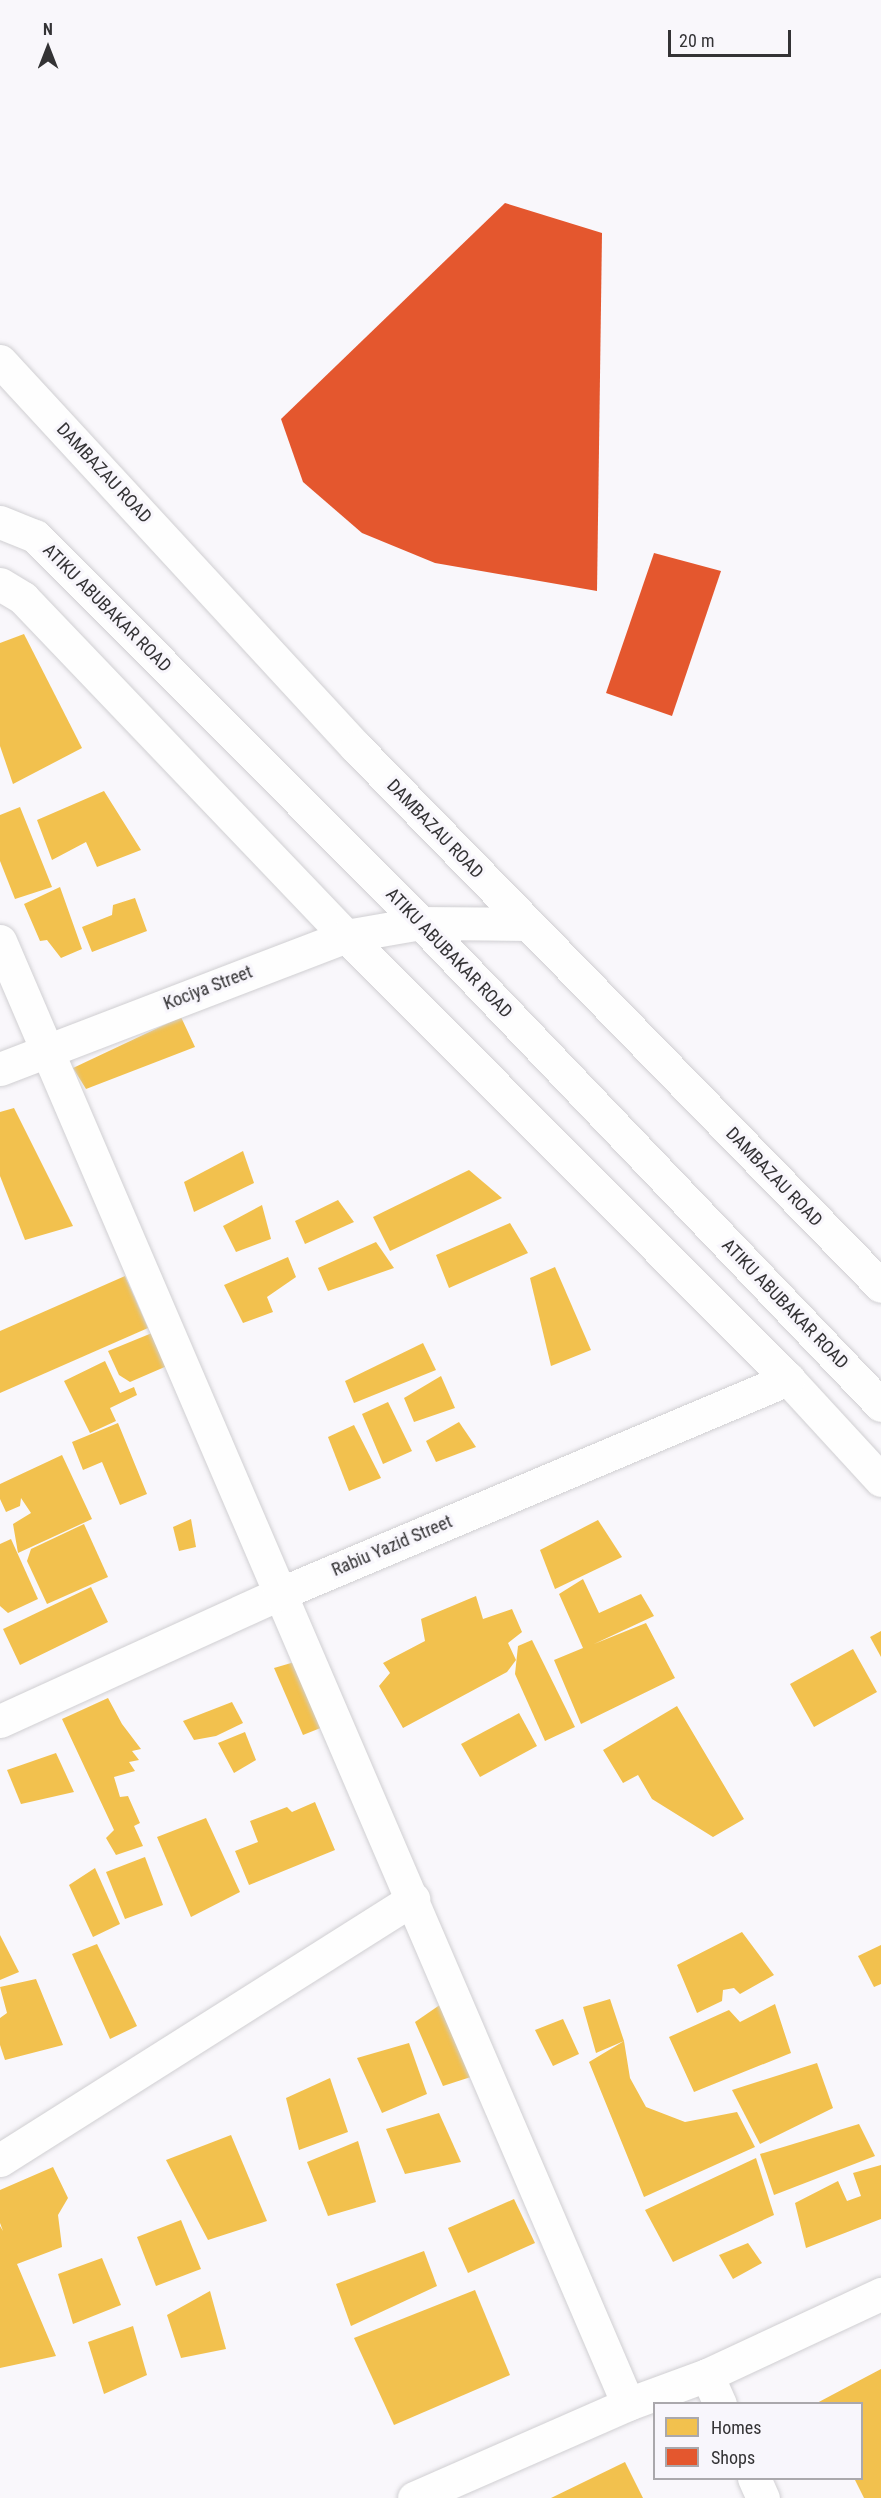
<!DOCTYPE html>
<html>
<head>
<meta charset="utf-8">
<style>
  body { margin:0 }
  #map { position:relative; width:881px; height:2498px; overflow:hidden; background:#f9f7fb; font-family:"Roboto Condensed",sans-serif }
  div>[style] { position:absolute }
  .homes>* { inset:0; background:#f2c14e }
  .shops>* { inset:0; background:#e4572e }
  .roads { filter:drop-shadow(0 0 2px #d0cfd2) drop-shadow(0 0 2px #d0cfd2) }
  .minor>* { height:33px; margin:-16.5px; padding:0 16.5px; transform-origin:16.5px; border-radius:16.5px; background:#fefefe }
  span { translate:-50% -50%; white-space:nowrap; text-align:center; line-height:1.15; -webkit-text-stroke:6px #f8f6fc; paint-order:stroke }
  .street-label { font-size:18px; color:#343335 }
  .legend { position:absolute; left:653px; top:2402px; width:210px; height:78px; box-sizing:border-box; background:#f8f6fc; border:2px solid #aaa8ac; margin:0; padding:8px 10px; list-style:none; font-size:18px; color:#343335 }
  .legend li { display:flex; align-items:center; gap:12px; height:30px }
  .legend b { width:30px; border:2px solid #aaa8ac }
  .north { position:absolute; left:18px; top:18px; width:60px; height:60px; -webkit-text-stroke:4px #f8f6fc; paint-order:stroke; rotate:0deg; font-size:16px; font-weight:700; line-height:24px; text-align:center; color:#343335 }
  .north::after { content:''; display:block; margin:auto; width:21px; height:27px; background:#343335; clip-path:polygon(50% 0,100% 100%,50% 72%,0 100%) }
  .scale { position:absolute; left:668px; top:30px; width:123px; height:27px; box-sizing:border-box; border:3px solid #343335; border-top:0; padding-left:8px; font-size:18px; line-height:21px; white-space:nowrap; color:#343335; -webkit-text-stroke:4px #f8f6fc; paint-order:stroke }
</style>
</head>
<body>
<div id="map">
  <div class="homes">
    <div style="clip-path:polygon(24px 634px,82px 748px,13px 784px,0 746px,0 643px)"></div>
    <div style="clip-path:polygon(104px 791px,141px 850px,97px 867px,86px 842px,52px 860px,37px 820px)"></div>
    <div style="clip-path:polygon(20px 807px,52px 887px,15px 899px,0 861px,0 815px)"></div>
    <div style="clip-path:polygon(60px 887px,82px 949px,61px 958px,47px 940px,40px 941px,24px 904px)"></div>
    <div style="clip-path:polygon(135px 898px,147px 931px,92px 952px,82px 927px,112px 915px,113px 905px)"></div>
    <div style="clip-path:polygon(181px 1017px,195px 1047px,86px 1089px,73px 1068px)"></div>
    <div style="clip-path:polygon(14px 1108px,73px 1226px,25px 1240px,0 1176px,0 1112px)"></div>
    <div style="clip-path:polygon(243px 1151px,254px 1183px,194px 1212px,184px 1182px)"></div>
    <div style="clip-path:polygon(469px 1170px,502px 1198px,390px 1251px,373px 1217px)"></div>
    <div style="clip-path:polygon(338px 1200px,354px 1222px,305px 1244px,295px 1221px)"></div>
    <div style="clip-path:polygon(262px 1205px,271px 1239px,236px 1252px,223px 1226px)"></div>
    <div style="clip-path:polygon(510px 1223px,528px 1253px,449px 1288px,436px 1255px)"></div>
    <div style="clip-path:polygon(376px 1242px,394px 1268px,328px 1291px,318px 1268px)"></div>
    <div style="clip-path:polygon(288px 1257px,296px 1277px,267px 1297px,273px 1312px,243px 1323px,224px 1285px)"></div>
    <div style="clip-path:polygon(555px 1267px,591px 1350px,551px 1366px,530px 1278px)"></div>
    <div style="clip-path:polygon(125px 1276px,148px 1328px,0 1393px,0 1331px)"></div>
    <div style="clip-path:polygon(152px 1333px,167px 1366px,130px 1382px,119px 1375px,108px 1351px)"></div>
    <div style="clip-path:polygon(423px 1343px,436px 1370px,354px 1403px,345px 1381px)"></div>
    <div style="clip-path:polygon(105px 1361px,120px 1393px,134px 1387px,137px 1395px,110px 1408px,116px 1421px,90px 1433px,64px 1381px)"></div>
    <div style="clip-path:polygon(441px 1376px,455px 1408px,414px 1422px,404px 1398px)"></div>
    <div style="clip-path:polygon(388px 1402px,412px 1451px,383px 1464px,362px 1414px)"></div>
    <div style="clip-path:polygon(459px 1422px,476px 1447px,436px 1462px,426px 1441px)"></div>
    <div style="clip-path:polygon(118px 1423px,147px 1494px,120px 1505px,102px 1462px,83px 1470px,72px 1442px)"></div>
    <div style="clip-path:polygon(354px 1425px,381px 1478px,349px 1491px,328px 1437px)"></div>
    <div style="clip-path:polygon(62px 1455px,92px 1519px,18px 1553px,13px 1524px,31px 1513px,21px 1498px,20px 1506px,6px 1512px,0 1499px,0 1484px)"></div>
    <div style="clip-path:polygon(191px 1519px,196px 1547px,179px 1551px,173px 1527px)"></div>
    <div style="clip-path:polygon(598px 1520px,622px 1557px,555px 1589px,540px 1550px)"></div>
    <div style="clip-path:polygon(84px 1524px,108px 1577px,47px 1604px,27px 1561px,31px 1549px)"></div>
    <div style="clip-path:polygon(11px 1539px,38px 1599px,8px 1613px,0 1606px,0 1544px)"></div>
    <div style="clip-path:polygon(583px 1579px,599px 1613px,641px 1594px,654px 1616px,594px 1644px,646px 1623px,675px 1678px,581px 1724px,554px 1660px,583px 1648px,559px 1594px)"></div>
    <div style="clip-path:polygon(91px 1587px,108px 1622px,20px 1665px,3px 1629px)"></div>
    <div style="clip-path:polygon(476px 1596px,483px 1619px,512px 1609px,522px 1632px,508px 1643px,516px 1660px,507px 1672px,403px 1728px,379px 1686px,390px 1673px,383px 1663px,425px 1641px,421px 1619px)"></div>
    <div style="clip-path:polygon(881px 1631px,881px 1657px,870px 1637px)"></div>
    <div style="clip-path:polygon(532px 1640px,575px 1727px,545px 1741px,515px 1674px,518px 1646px)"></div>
    <div style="clip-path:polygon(853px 1649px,877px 1692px,814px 1727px,790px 1684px)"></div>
    <div style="clip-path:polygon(315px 1656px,343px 1719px,303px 1735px,274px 1668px)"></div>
    <div style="clip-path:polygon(108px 1698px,122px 1724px,141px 1749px,132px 1751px,139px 1760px,129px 1762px,135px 1771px,114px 1777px,120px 1797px,128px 1796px,140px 1823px,134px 1826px,143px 1846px,116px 1855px,106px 1838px,114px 1830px,62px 1719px)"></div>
    <div style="clip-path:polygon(232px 1702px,243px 1723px,216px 1736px,194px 1740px,183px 1721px)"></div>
    <div style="clip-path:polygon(677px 1706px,744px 1819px,713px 1837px,652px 1799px,638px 1775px,623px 1783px,603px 1750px)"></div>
    <div style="clip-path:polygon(519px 1713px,537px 1746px,480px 1777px,461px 1744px)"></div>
    <div style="clip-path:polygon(245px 1732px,256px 1760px,234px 1773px,218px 1743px)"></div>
    <div style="clip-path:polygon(56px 1753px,74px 1792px,21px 1804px,7px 1770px)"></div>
    <div style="clip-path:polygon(315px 1802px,335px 1850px,249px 1885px,235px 1851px,258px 1842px,250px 1821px,287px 1807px,292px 1812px)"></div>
    <div style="clip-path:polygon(206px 1818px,240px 1892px,191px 1917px,157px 1837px)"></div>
    <div style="clip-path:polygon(145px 1857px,163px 1905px,125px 1919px,106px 1872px)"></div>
    <div style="clip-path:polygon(95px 1868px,120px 1924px,93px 1937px,69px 1885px)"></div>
    <div style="clip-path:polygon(742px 1932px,774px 1975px,740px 1994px,734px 1988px,723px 1990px,722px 2001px,697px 2013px,677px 1965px)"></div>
    <div style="clip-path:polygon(0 1935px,19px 1972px,0 1980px)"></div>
    <div style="clip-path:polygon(97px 1944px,137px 2026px,110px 2039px,72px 1954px)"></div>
    <div style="clip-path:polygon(881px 1945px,881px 1984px,874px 1987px,858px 1956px)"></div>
    <div style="clip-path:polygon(36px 1979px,63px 2045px,5px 2060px,0 2045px,0 2018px,7px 2013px,0 1987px)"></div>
    <div style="clip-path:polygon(610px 1999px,624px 2041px,630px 2078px,646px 2107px,685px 2122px,737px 2112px,755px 2147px,644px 2197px,589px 2062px,624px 2041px,596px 2053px,583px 2007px)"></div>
    <div style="clip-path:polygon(447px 2000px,480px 2074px,443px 2086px,415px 2022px)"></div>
    <div style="clip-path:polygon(775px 2004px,791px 2053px,694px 2092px,669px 2037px,729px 2010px,740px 2022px)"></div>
    <div style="clip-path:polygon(563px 2019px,579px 2054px,553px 2066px,535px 2030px)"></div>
    <div style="clip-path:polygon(409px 2043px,427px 2094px,382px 2113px,357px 2058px)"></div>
    <div style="clip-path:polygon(817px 2063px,833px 2108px,760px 2144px,732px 2090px)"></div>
    <div style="clip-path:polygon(330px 2078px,348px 2132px,299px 2150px,286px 2098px)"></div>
    <div style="clip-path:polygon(439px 2113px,461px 2162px,405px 2174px,386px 2129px)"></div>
    <div style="clip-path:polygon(859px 2124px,875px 2156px,774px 2195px,760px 2154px)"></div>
    <div style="clip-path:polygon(231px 2135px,267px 2221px,208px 2240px,166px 2160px)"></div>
    <div style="clip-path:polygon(358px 2141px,376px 2202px,328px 2216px,307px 2162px)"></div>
    <div style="clip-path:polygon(756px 2158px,774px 2215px,673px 2262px,645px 2210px)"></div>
    <div style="clip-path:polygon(881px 2165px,881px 2219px,806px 2248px,795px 2203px,838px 2181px,847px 2201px,861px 2196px,853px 2173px)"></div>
    <div style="clip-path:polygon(53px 2167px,68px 2198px,58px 2215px,62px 2247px,17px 2264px,56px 2356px,0 2368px,0 2226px,3px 2231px,0 2223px,0 2190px)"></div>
    <div style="clip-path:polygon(514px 2199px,535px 2243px,468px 2273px,448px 2228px)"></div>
    <div style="clip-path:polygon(181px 2220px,201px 2269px,156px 2286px,137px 2237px)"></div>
    <div style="clip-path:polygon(748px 2243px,762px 2263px,733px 2279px,719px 2255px)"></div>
    <div style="clip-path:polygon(424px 2251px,437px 2286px,351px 2326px,336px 2284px)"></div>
    <div style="clip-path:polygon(102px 2258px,121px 2305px,73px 2324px,58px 2274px)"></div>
    <div style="clip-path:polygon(475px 2290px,510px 2375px,394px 2425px,354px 2338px)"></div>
    <div style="clip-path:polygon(210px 2291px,226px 2349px,181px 2358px,167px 2315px)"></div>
    <div style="clip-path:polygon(133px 2326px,147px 2375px,104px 2394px,88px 2342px)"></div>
    <div style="clip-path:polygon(881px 2369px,881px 2498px,864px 2498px,854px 2478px,862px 2478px,862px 2404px,815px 2404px)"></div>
    <div style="clip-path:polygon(625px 2462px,643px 2498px,551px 2498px)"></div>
  </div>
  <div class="shops">
    <div style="clip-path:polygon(505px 203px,602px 233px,597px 591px,435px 563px,362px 533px,303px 482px,281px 419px)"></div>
    <div style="clip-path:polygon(654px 553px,721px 571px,672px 716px,606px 693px)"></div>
  </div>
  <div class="roads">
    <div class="minor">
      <div style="left:0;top:361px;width:525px;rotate:47.32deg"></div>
      <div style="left:356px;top:747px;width:752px;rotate:45.75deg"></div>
      <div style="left:0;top:522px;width:38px;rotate:22deg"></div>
      <div style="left:35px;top:536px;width:547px;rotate:45.07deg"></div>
      <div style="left:421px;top:923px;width:666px;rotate:46.34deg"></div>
      <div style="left:0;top:584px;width:27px;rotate:31deg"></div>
      <div style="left:23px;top:598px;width:468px;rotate:46.3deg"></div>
      <div style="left:346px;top:936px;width:626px;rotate:45.06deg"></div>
      <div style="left:788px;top:1379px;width:137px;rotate:47.4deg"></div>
      <div style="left:0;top:941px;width:1592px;rotate:66.77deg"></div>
      <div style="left:0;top:1069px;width:371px;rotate:-21deg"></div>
      <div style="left:346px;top:936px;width:76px;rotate:-9.8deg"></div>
      <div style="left:421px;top:923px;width:107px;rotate:0.5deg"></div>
      <div style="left:0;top:1721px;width:307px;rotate:-24.5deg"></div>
      <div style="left:279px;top:1594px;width:553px;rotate:-22.9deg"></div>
      <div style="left:0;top:2160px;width:489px;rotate:-32.3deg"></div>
      <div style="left:707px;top:2375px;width:32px;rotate:66deg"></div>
      <div style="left:754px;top:2478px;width:22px;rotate:66deg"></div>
      <div style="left:414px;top:2498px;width:234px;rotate:-23.7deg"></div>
      <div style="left:628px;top:2404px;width:84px;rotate:-20.2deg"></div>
      <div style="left:707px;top:2375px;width:192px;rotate:-25deg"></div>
    </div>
  </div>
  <div class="street-label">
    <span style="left:104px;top:473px;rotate:47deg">DAMBAZAU ROAD</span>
    <span style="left:107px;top:608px;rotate:45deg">ATIKU ABUBAKAR ROAD</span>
    <span style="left:435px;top:829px;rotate:46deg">DAMBAZAU ROAD</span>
    <span style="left:449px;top:953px;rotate:46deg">ATIKU ABUBAKAR ROAD</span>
    <span style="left:208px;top:988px;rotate:-21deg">Kociya Street</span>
    <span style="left:774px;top:1177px;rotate:46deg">DAMBAZAU ROAD</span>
    <span style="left:785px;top:1304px;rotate:46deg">ATIKU ABUBAKAR ROAD</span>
    <span style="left:392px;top:1546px;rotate:-23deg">Rabiu Yazid Street</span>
  </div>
  <ul class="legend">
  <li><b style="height:16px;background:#f2c14e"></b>Homes</li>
  <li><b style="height:16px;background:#e4572e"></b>Shops</li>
  </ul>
  <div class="north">N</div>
  <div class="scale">20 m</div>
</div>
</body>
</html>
